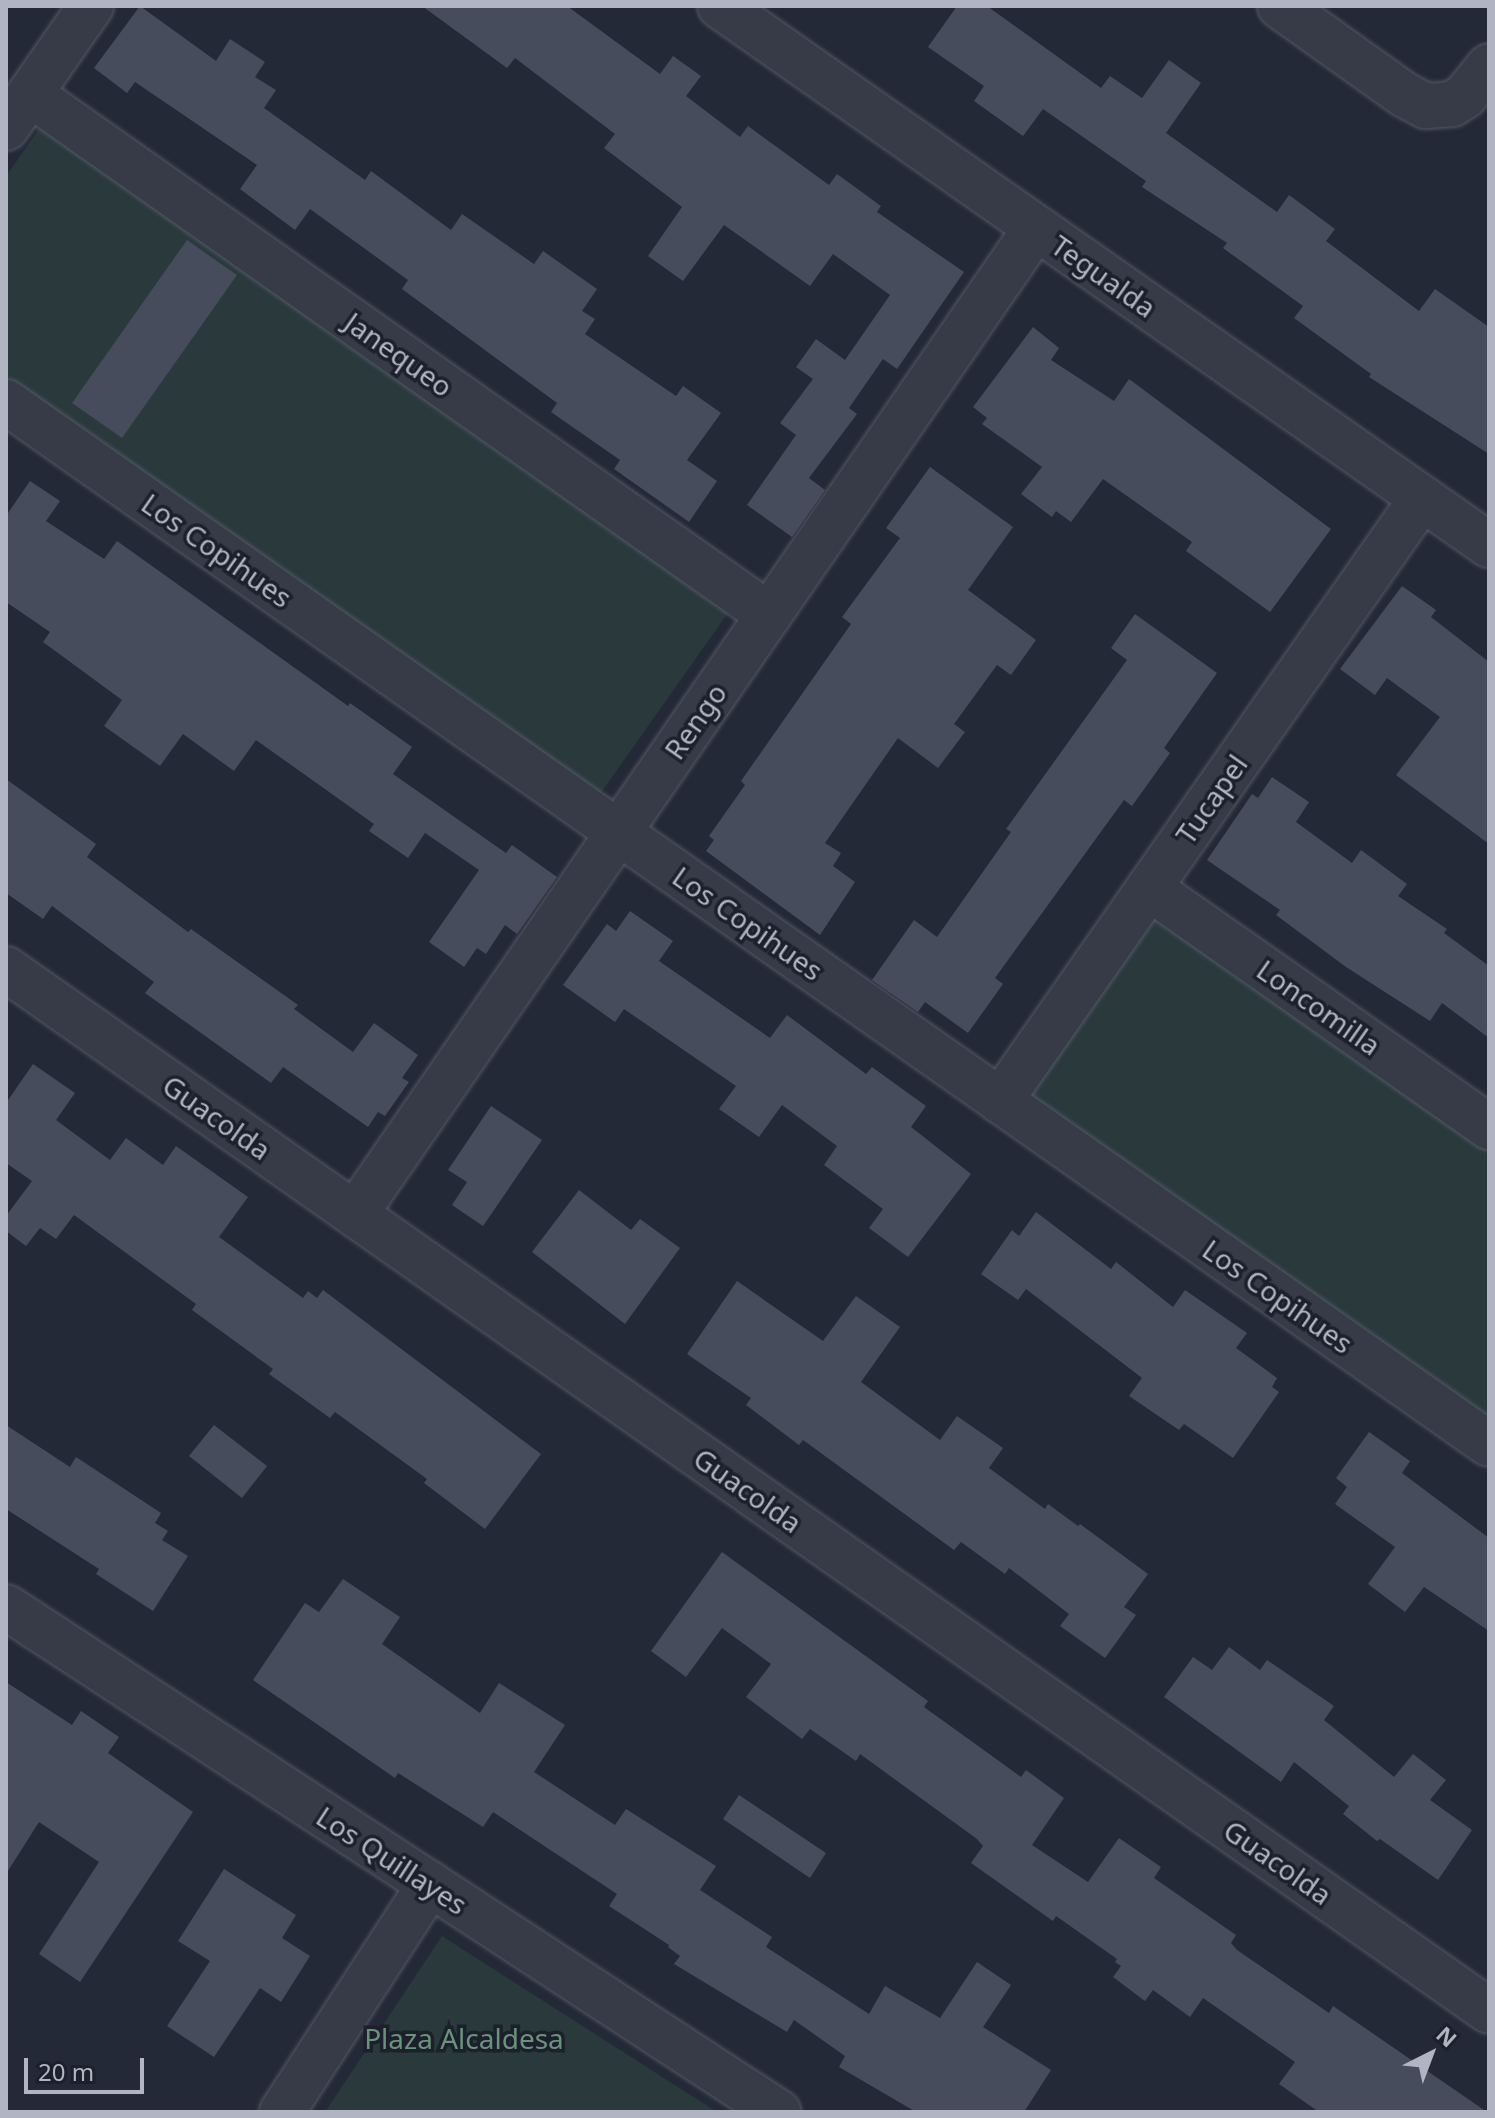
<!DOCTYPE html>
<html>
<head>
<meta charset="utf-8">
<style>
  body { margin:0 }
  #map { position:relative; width:1495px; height:2118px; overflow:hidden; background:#232937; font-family:"Noto Sans",sans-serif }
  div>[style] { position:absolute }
  .green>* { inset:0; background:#29393c }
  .building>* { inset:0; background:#474c5d }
  .roads { filter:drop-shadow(0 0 2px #545865) drop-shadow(0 0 2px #545865) }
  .minor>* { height:44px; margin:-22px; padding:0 22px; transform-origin:22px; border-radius:22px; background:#363b47 }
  span { translate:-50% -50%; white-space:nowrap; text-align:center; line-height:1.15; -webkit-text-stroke:7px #1c202c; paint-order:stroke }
  .street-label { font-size:28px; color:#b1b5c3 }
  .park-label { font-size:28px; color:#6b927a }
  .frame { position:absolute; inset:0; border:8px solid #b1b5c3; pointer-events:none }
  .north { position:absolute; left:1391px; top:2014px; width:80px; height:80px; -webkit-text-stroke:6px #1c202c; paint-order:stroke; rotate:42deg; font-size:22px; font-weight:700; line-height:32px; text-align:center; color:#b1b5c3 }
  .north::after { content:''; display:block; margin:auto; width:28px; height:36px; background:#b1b5c3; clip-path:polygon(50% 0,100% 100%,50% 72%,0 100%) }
  .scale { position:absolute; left:24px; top:2058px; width:120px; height:36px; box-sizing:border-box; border:4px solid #b1b5c3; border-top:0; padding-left:10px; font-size:24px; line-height:28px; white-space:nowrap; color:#b1b5c3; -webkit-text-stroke:6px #1c202c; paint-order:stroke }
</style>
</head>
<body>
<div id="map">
  <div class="green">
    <div style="clip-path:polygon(41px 126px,728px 613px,598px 797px,6px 378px,6px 176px)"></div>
    <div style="clip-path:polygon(1144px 908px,1489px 1148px,1489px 1424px,1013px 1093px)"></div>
    <div style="clip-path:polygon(442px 1936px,717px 2112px,325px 2112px)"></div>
  </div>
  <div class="building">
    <div style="clip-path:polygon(140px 6px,216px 61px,230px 39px,265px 62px,255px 77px,276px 90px,264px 108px,365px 180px,371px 171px,451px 230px,462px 214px,534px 264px,543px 251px,597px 289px,582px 311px,595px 319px,585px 334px,676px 396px,683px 386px,721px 413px,687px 460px,717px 481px,689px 522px,614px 469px,620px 460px,551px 412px,557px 403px,402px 289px,408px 280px,310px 209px,295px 230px,240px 189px,257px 165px,135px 82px,127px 93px,94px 68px)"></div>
    <div style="clip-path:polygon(422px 6px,567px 6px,660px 74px,673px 56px,701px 76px,686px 96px,740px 137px,748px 126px,829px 185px,837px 174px,881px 206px,877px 212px,964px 272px,897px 369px,883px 359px,849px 408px,857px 414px,809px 478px,825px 490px,792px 537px,747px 505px,796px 435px,780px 423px,813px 379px,796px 367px,816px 339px,845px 360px,890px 295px,833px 254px,810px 286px,724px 225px,683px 281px,648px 256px,682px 207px,604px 148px,615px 134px,515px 58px,507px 68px)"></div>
    <div style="clip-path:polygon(957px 6px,987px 6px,1101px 88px,1110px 76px,1142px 98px,1169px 60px,1201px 83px,1166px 133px,1277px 212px,1289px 195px,1335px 229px,1326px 241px,1419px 311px,1435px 289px,1489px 327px,1489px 454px,1369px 377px,1371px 374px,1294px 318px,1303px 306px,1223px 248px,1227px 243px,1142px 187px,1146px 181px,1043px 109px,1023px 136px,974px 101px,984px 86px,928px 47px)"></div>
    <div style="clip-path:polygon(187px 240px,237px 275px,122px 438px,72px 403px)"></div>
    <div style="clip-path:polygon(1033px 327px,1059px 348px,1051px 360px,1114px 401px,1129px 379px,1331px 529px,1270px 612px,1186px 551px,1192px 542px,1103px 479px,1071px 522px,1056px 511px,1052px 517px,1021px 494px,1042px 467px,982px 424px,987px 418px,973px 407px)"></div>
    <div style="clip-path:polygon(930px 467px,1013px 527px,968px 590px,1036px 640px,1011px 675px,997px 665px,954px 724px,965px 732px,938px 768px,898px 738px,825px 843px,841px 853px,833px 866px,855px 882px,820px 935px,706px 851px,714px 840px,709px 836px,745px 785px,741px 781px,851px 624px,842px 617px,900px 538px,886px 528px)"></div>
    <div style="clip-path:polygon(30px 481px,60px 501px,46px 521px,104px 559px,117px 541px,348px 706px,350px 703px,412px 747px,393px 774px,506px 853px,512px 845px,557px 877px,517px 934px,505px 925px,486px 954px,477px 948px,464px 967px,429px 942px,479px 870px,425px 833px,408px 858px,369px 831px,374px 824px,256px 740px,234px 771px,183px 734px,160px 766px,104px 726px,122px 700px,43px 642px,50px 632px,6px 602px,6px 516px)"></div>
    <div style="clip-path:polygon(1402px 586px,1436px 610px,1431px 617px,1489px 662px,1489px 844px,1396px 775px,1440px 717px,1387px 678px,1375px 695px,1340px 669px)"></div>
    <div style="clip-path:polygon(1135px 614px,1217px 673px,1164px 748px,1170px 753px,1132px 806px,1124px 800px,995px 978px,1003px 984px,968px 1033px,925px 1002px,918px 1012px,872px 980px,914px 920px,937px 937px,1011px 832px,1006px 829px,1127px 660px,1111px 648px)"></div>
    <div style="clip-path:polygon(1272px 777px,1309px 802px,1296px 822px,1352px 863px,1361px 850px,1407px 884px,1398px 896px,1447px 929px,1444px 933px,1489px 966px,1489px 1038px,1442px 1003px,1430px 1021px,1346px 967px,1276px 915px,1280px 910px,1207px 860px,1252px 794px,1258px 798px)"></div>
    <div style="clip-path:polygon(6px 779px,96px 844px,87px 857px,188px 932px,191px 929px,298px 1005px,294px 1009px,353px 1052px,374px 1023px,418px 1055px,402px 1078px,409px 1082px,385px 1116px,378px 1112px,368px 1127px,283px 1067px,271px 1083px,145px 993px,154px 982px,52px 906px,43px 919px,6px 893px)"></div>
    <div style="clip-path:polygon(630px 911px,673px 941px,659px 961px,770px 1038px,787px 1015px,866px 1074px,872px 1067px,926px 1106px,911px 1127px,971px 1174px,908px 1257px,869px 1228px,883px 1209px,824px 1165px,837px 1146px,782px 1105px,759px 1137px,719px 1109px,736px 1086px,624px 1009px,615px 1022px,563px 985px,607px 924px,616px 931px)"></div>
    <div style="clip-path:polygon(33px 1064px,75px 1093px,56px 1120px,110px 1160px,126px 1138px,163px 1165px,176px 1146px,248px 1197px,219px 1237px,303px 1298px,308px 1291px,317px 1298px,323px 1290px,541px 1454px,485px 1529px,424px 1483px,427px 1479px,335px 1412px,330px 1418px,269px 1374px,273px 1369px,192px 1310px,196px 1304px,74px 1215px,56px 1239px,40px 1228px,26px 1246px,6px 1231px,6px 1216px,32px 1181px,6px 1163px,6px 1103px)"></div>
    <div style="clip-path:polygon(491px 1106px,542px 1140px,483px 1226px,452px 1205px,467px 1182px,448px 1170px)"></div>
    <div style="clip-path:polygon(579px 1190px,631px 1230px,640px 1219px,680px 1248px,625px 1324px,532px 1252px)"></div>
    <div style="clip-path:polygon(1036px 1212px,1111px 1269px,1116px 1262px,1173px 1307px,1185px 1290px,1247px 1333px,1236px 1348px,1277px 1378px,1272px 1387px,1279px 1392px,1233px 1458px,1184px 1424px,1179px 1430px,1129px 1396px,1142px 1378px,1026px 1289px,1018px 1300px,981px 1274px,1012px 1230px,1019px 1236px)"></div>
    <div style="clip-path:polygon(737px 1281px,823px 1341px,856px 1296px,900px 1327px,861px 1382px,940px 1440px,957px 1416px,1003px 1448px,989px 1468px,1045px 1509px,1048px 1504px,1078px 1526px,1080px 1524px,1148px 1574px,1124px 1607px,1136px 1615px,1105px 1658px,1060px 1626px,1069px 1614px,1009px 1568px,1005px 1574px,961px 1542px,954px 1550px,803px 1440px,799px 1445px,746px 1405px,751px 1398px,687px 1354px)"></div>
    <div style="clip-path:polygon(6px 1425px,70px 1467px,76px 1457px,161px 1513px,155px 1523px,168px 1531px,162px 1540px,188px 1556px,153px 1611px,96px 1574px,99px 1569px,6px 1509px)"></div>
    <div style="clip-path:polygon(214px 1425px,267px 1466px,242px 1498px,189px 1456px)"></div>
    <div style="clip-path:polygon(1369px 1432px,1410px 1461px,1402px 1473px,1489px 1538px,1489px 1631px,1424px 1587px,1405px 1612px,1368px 1584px,1395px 1547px,1335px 1504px,1347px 1487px,1336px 1478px)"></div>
    <div style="clip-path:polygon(722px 1552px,928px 1701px,924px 1707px,1021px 1777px,1026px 1770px,1064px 1798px,1032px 1845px,1088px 1882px,1119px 1838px,1161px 1867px,1154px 1878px,1236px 1935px,1231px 1943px,1237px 1950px,1329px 2013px,1333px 2006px,1487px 2112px,1319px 2112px,1279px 2084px,1295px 2062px,1203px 1998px,1190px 2017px,1153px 1990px,1145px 2001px,1113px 1977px,1121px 1966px,1115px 1962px,1117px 1959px,1056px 1916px,1053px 1921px,971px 1863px,983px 1846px,977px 1839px,860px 1754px,856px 1761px,810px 1729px,802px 1739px,746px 1697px,771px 1664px,722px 1628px,686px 1677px,651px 1651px)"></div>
    <div style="clip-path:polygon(343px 1579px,400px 1617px,382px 1644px,480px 1713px,499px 1683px,565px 1725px,534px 1772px,615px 1825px,626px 1809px,716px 1866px,700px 1890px,772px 1937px,766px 1947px,869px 2014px,885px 1986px,940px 2018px,977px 1962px,1011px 1985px,983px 2027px,1051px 2070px,1024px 2112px,916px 2112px,839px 2067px,845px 2056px,794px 2020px,787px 2032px,674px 1964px,680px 1956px,668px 1947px,669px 1945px,609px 1906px,617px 1894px,493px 1812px,483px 1827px,398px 1773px,395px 1778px,253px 1680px,305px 1603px,319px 1612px)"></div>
    <div style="clip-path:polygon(1229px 1647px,1260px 1670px,1267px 1660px,1334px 1706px,1324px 1720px,1394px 1777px,1413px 1754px,1446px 1780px,1430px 1800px,1472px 1830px,1438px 1880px,1380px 1839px,1377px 1841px,1343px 1814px,1349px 1806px,1294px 1762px,1281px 1782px,1164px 1697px,1193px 1657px,1212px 1670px)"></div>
    <div style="clip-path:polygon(6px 1682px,72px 1725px,81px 1711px,119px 1737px,108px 1753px,193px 1812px,80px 1982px,39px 1954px,99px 1862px,39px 1822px,6px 1874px)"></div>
    <div style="clip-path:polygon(739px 1795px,826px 1853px,810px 1878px,723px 1819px)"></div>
    <div style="clip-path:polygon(224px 1869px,296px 1915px,282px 1938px,310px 1956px,281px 2002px,260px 1988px,214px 2057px,167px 2026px,210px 1961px,178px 1941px)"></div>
  </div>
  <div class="roads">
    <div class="minor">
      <div style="left:720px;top:6px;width:939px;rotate:35.03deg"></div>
      <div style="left:1280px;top:6px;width:153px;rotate:35.5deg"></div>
      <div style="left:1405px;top:95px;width:24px;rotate:28deg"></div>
      <div style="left:1426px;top:106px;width:26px;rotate:-4deg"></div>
      <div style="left:1452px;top:104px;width:15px;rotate:-32deg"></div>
      <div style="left:1465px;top:96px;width:38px;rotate:-51deg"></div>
      <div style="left:30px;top:94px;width:904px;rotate:35.18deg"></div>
      <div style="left:6px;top:128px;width:149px;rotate:-55.1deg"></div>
      <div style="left:6px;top:402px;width:1812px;rotate:35.09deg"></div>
      <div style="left:1149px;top:888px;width:416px;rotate:35.1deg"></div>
      <div style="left:6px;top:969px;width:1812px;rotate:35.09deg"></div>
      <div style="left:1000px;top:1101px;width:736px;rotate:-55.01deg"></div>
      <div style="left:355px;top:1214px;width:1198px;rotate:-55.37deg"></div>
      <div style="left:6px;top:1607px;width:923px;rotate:33.19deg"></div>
      <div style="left:282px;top:2112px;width:272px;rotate:-57deg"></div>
    </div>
  </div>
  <div class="street-label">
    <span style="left:1104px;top:276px;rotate:35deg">Tegualda</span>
    <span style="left:399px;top:354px;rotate:35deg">Janequeo</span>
    <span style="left:217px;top:550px;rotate:35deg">Los Copihues</span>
    <span style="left:695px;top:721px;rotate:-55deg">Rengo</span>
    <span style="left:1211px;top:799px;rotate:-55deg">Tucapel</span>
    <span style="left:748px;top:923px;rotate:35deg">Los Copihues</span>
    <span style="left:1319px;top:1007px;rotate:35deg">Loncomilla</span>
    <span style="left:217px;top:1117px;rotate:35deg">Guacolda</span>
    <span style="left:1278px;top:1296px;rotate:35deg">Los Copihues</span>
    <span style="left:748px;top:1490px;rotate:35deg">Guacolda</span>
    <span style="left:392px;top:1860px;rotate:33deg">Los Quillayes</span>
    <span style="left:1278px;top:1862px;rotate:35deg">Guacolda</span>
  </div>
  <div class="park-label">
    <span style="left:464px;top:2038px">Plaza Alcaldesa</span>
  </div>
  <div class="frame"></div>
  <div class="north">N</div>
  <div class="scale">20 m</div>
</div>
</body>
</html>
